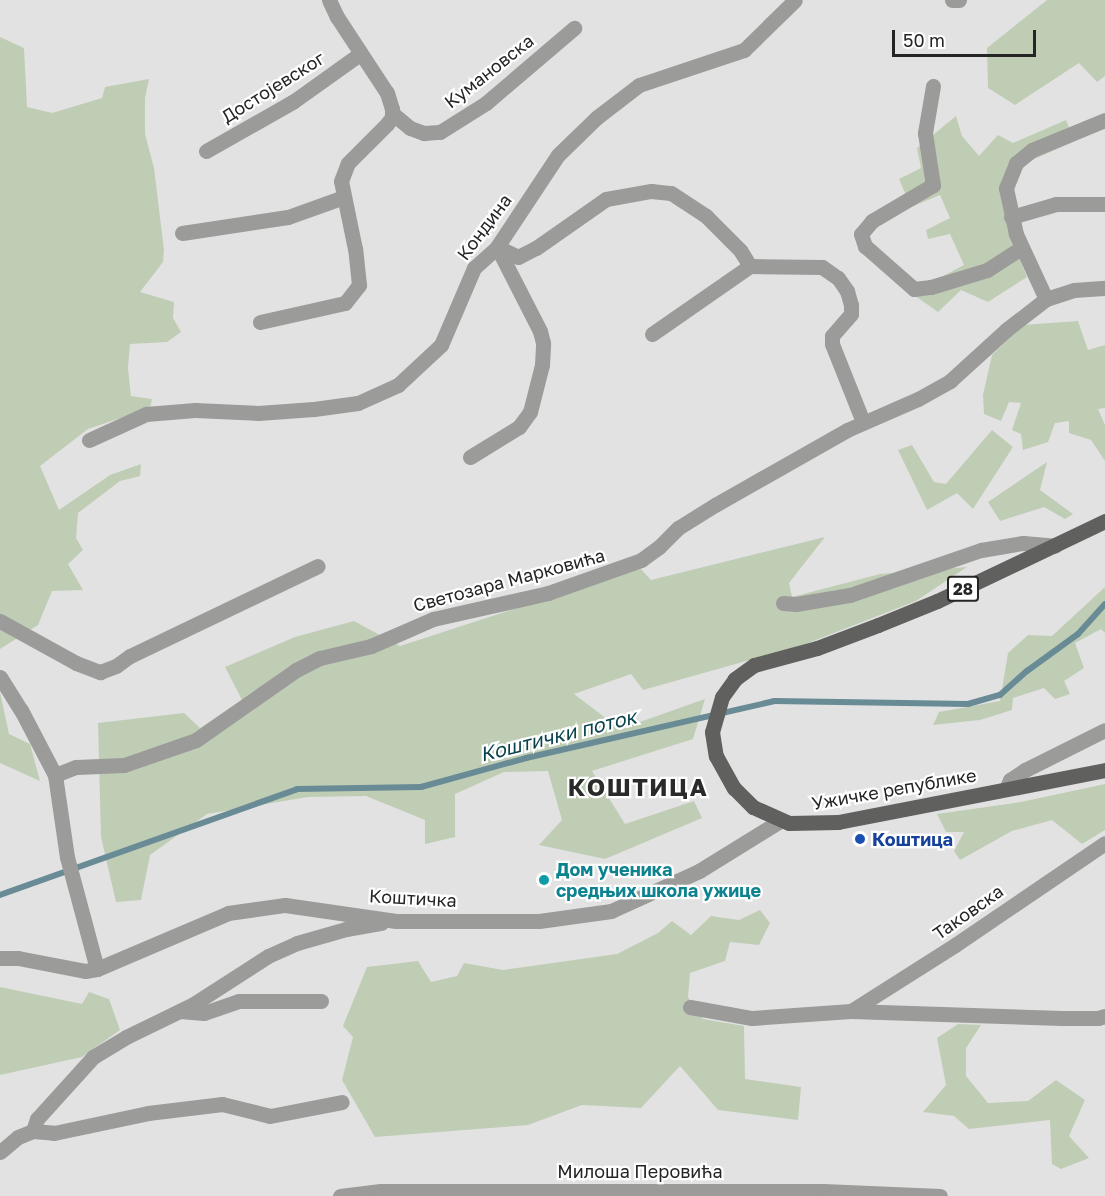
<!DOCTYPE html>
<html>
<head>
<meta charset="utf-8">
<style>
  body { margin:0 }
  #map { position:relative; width:1105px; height:1196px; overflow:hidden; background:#e2e2e3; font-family:"Golos Text",sans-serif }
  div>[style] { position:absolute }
  .green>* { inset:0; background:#c0cdb5 }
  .stream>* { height:6px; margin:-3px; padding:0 3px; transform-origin:3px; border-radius:3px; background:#688b95 }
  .street>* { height:15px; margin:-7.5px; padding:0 7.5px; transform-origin:7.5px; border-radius:7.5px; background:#9b9b9a }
  .primary>* { height:15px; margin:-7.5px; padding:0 7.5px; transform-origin:7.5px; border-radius:7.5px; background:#60605f }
  .dots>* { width:16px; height:16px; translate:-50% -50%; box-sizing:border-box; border:3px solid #fff; border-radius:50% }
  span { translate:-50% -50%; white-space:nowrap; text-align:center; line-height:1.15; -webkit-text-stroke:4.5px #fff; paint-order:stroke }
  .shield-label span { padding:2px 4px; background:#fff; border:2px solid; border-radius:4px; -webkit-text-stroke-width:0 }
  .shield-label { font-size:16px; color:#252526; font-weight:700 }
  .street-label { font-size:18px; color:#252526 }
  .transit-label { font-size:18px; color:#164399; font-weight:700 }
  .left { translate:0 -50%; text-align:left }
  .culture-label { font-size:18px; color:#0d838f; font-weight:700 }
  .water-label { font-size:20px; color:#0a424e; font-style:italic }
  .district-label { font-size:24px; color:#2a2a2b; font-weight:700; letter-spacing:1.5px }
  .scale { position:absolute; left:892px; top:30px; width:144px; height:27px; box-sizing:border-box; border:3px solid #252526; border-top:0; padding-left:8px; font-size:18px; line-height:21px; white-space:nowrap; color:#252526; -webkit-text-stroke:4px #fff; paint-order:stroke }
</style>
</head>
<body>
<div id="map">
  <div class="green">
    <div style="clip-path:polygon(1047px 0,1105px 0,1105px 76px,1097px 82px,1079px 63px,1015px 105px,988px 88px,987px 48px)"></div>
    <div style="clip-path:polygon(0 37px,24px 48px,27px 107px,52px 113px,102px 98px,105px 87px,149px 79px,145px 98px,145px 134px,154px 168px,164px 250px,163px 262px,140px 292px,174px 302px,173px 318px,181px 332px,167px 342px,130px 344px,128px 368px,131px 396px,152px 399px,150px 408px,88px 429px,40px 466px,59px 510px,110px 475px,141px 464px,140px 476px,120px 481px,78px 513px,76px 538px,83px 550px,68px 564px,83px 590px,52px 591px,38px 625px,0 649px)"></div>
    <div style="clip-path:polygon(956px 116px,962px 136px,979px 156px,998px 135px,1013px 143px,1066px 120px,1075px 141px,1023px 164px,1002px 203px,1013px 244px,1027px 277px,988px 302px,961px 290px,938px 312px,911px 293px,964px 265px,950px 234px,928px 239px,926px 230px,950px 218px,940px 195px,911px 207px,899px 179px,921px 168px,917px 148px)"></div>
    <div style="clip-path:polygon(1078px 321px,1088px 350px,1105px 345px,1105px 408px,1098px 409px,1105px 425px,1105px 461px,1091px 440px,1069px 433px,1069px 421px,1055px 423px,1048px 442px,1023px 450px,1021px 434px,1012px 430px,1021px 403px,1009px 402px,1001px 421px,984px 414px,983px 395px,992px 355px,1023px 325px)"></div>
    <div style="clip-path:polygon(992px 430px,1013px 447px,973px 509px,957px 493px,927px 510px,898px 450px,912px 445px,934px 482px,946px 484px)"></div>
    <div style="clip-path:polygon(1047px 462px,1040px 490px,1073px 514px,1065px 519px,1044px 507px,1000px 521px,988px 502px)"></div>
    <div style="clip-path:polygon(825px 537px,789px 583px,792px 597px,880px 574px,967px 567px,916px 601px,803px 645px,643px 690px,631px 674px,574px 694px,620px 729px,705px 699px,693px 739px,592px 771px,625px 824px,694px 801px,702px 818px,605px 859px,539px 845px,562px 820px,548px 771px,504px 772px,455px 794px,455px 837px,425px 844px,425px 820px,366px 796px,308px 797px,207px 814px,150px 855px,141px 900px,116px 902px,101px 837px,98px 723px,184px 713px,200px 728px,242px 700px,225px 667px,295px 637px,354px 621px,400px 646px,640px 568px,651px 580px)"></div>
    <div style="clip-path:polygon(1105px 587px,1105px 633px,1101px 629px,1075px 643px,1084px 668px,1064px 681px,1070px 694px,1055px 699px,1044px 688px,1013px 698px,1012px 710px,980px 720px,933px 725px,939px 712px,1000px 701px,1008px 653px,1028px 635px,1052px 636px)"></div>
    <div style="clip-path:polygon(0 692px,9px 734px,30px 744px,40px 781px,0 763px)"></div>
    <div style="clip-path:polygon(1105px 784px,1105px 830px,1082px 844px,1052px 820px,1012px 831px,960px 860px,954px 851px,964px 832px,946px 832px,937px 814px,1021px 802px)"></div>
    <div style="clip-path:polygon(760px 910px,770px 923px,759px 945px,730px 942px,725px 961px,690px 973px,688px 997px,703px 1019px,744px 1026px,745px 1079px,801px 1087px,798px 1120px,718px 1110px,680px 1066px,641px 1108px,582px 1105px,528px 1125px,375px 1137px,342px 1080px,353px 1037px,343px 1026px,367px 967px,418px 961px,431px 982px,457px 976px,464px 963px,503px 970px,617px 954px,658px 933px,672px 921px,691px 935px,711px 916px,739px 920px)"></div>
    <div style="clip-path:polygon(0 987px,82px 1004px,89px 992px,109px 999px,120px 1030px,82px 1057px,0 1075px)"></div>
    <div style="clip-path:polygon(958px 1024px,981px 1025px,966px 1048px,966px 1076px,988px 1103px,1028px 1101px,1056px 1080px,1085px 1100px,1069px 1136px,1089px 1158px,1061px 1169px,1052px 1164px,1050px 1120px,969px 1129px,954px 1116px,923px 1112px,946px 1085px,937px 1038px)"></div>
  </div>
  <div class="stream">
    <div style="left:0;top:895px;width:315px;rotate:-19.6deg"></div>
    <div style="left:297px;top:789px;width:124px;rotate:-0.9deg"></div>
    <div style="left:421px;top:787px;width:109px;rotate:-15.4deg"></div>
    <div style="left:526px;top:758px;width:254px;rotate:-12.9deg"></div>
    <div style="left:774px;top:701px;width:194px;rotate:0.9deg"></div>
    <div style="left:968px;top:704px;width:33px;rotate:-16deg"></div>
    <div style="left:1000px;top:695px;width:36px;rotate:-42deg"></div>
    <div style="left:1027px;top:671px;width:63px;rotate:-36deg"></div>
    <div style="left:1078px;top:634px;width:40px;rotate:-48deg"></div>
  </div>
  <div class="street">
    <div style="left:952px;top:0;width:7px"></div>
    <div style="left:933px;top:86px;width:48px;rotate:99.7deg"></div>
    <div style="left:925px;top:133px;width:53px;rotate:81.3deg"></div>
    <div style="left:933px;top:185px;width:71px;rotate:149.5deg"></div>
    <div style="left:872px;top:221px;width:17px;rotate:130deg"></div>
    <div style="left:861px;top:234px;width:13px;rotate:72deg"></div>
    <div style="left:865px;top:246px;width:65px;rotate:41.3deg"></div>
    <div style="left:914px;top:289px;width:17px;rotate:-7deg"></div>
    <div style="left:931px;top:287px;width:59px;rotate:-16.9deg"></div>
    <div style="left:987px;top:270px;width:40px;rotate:-32.9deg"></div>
    <div style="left:392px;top:113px;width:23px;rotate:40deg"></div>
    <div style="left:410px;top:128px;width:15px;rotate:20deg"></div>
    <div style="left:424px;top:133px;width:16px;rotate:-4deg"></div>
    <div style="left:440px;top:132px;width:54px;rotate:-32.2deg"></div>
    <div style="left:486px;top:103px;width:116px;rotate:-40.4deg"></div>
    <div style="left:206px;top:151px;width:101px;rotate:-29.6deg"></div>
    <div style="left:294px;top:101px;width:81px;rotate:-35.5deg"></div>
    <div style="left:1011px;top:217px;width:47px;rotate:-16.1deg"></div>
    <div style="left:1056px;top:204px;width:49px"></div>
    <div style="left:182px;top:233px;width:107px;rotate:-8.6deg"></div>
    <div style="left:288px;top:217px;width:59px;rotate:-19.7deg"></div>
    <div style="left:497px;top:247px;width:23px;rotate:25deg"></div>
    <div style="left:518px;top:257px;width:20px;rotate:-27deg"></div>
    <div style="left:536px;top:248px;width:85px;rotate:-35deg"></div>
    <div style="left:606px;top:199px;width:46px;rotate:-10.1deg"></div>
    <div style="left:651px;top:191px;width:20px;rotate:6deg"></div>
    <div style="left:671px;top:193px;width:42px;rotate:33.3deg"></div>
    <div style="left:706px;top:216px;width:48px;rotate:45deg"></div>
    <div style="left:740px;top:250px;width:19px;rotate:58deg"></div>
    <div style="left:1046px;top:299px;width:72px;rotate:-114.8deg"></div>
    <div style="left:1016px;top:234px;width:47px;rotate:-102.3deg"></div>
    <div style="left:1006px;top:188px;width:27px;rotate:-68deg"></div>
    <div style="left:1016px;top:163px;width:21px;rotate:-39deg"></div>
    <div style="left:1032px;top:150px;width:79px;rotate:-22.3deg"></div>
    <div style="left:260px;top:322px;width:87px;rotate:-12.6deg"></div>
    <div style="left:345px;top:303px;width:23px;rotate:-52deg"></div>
    <div style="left:359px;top:285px;width:36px;rotate:-96deg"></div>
    <div style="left:355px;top:249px;width:69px;rotate:-101.6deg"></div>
    <div style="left:341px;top:181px;width:19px;rotate:-69deg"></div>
    <div style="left:348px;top:163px;width:55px;rotate:-45deg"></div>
    <div style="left:387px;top:124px;width:9px;rotate:-54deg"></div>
    <div style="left:392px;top:117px;width:8px;rotate:-90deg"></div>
    <div style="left:392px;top:109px;width:17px;rotate:-107deg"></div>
    <div style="left:387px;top:93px;width:91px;rotate:-123.3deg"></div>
    <div style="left:337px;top:17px;width:19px;rotate:-115deg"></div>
    <div style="left:652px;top:334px;width:119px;rotate:-34.8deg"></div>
    <div style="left:750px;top:266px;width:72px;rotate:0.8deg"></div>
    <div style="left:822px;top:267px;width:19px;rotate:35deg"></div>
    <div style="left:838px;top:278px;width:16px;rotate:55deg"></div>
    <div style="left:847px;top:291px;width:15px;rotate:74deg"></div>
    <div style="left:851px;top:305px;width:9px;rotate:90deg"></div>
    <div style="left:851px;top:314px;width:29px;rotate:131deg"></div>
    <div style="left:832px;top:336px;width:8px;rotate:90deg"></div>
    <div style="left:832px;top:344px;width:84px;rotate:68.3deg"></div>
    <div style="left:89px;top:440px;width:63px;rotate:-24.5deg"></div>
    <div style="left:146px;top:414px;width:49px;rotate:-4.7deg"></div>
    <div style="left:195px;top:410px;width:63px;rotate:2.7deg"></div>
    <div style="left:258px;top:413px;width:56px;rotate:-4.1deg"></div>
    <div style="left:314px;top:409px;width:44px;rotate:-7.8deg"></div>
    <div style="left:358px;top:403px;width:44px;rotate:-24.2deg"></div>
    <div style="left:398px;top:385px;width:59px;rotate:-42.9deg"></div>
    <div style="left:441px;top:345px;width:84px;rotate:-66.8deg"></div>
    <div style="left:474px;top:268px;width:31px;rotate:-42deg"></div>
    <div style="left:497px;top:247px;width:110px;rotate:-56.5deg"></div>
    <div style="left:558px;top:155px;width:53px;rotate:-44.2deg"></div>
    <div style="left:596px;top:118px;width:54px;rotate:-37.5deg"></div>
    <div style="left:639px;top:85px;width:111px;rotate:-18.4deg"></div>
    <div style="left:744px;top:50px;width:71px;rotate:-44.4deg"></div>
    <div style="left:470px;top:457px;width:57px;rotate:-31.5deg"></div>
    <div style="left:519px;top:427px;width:19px;rotate:-54deg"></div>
    <div style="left:530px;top:412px;width:49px;rotate:-75.7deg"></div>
    <div style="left:542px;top:365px;width:22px;rotate:-87deg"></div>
    <div style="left:543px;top:343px;width:12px;rotate:-104deg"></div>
    <div style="left:540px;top:331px;width:94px;rotate:-117.1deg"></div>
    <div style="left:783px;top:603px;width:13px;rotate:4deg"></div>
    <div style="left:796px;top:604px;width:55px;rotate:-9.5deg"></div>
    <div style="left:850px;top:595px;width:139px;rotate:-19deg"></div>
    <div style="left:981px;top:550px;width:43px;rotate:-9.5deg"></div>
    <div style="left:1023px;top:543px;width:32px;rotate:5deg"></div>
    <div style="left:0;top:621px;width:87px;rotate:28.9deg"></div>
    <div style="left:76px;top:663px;width:26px;rotate:21deg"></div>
    <div style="left:100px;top:672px;width:17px;rotate:-21deg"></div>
    <div style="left:116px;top:666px;width:17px;rotate:-36deg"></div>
    <div style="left:130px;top:656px;width:208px;rotate:-25.6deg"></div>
    <div style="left:0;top:677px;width:39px;rotate:58deg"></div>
    <div style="left:21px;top:710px;width:73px;rotate:62.4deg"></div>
    <div style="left:55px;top:775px;width:83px;rotate:81.7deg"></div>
    <div style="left:67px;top:857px;width:116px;rotate:75deg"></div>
    <div style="left:55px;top:775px;width:22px;rotate:-21deg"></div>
    <div style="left:76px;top:767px;width:48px;rotate:-2.4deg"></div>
    <div style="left:124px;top:765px;width:76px;rotate:-19.1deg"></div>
    <div style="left:196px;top:740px;width:122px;rotate:-35deg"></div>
    <div style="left:296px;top:670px;width:27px;rotate:-27deg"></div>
    <div style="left:320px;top:658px;width:52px;rotate:-13.2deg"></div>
    <div style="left:371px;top:646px;width:68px;rotate:-23.5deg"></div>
    <div style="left:433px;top:619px;width:118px;rotate:-12.7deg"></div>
    <div style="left:548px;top:593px;width:99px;rotate:-19.5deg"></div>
    <div style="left:641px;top:560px;width:22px;rotate:-36deg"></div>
    <div style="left:659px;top:547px;width:27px;rotate:-45deg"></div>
    <div style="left:678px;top:528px;width:44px;rotate:-31.9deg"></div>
    <div style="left:715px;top:505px;width:152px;rotate:-29.6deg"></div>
    <div style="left:847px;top:430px;width:77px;rotate:-23.6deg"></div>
    <div style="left:918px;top:399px;width:37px;rotate:-29deg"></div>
    <div style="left:950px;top:381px;width:76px;rotate:-42.3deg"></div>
    <div style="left:1006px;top:330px;width:51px;rotate:-37.8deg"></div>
    <div style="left:1046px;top:299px;width:29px;rotate:-18deg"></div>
    <div style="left:1074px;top:290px;width:31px;rotate:-4deg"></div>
    <div style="left:1006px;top:789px;width:10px;rotate:-66deg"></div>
    <div style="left:1010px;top:780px;width:18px;rotate:-34deg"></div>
    <div style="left:1025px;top:770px;width:89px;rotate:-26.6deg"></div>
    <div style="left:0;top:958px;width:18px"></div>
    <div style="left:18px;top:958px;width:68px;rotate:11deg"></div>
    <div style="left:85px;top:971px;width:12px;rotate:-9deg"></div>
    <div style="left:97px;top:969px;width:142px;rotate:-23.1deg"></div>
    <div style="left:228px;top:913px;width:58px;rotate:-8deg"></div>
    <div style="left:285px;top:905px;width:112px;rotate:8.2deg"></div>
    <div style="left:396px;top:921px;width:143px"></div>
    <div style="left:539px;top:921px;width:73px;rotate:-7.9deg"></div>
    <div style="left:611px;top:911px;width:97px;rotate:-24.4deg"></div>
    <div style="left:699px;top:871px;width:95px;rotate:-31.7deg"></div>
    <div style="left:690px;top:1007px;width:63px;rotate:10.1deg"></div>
    <div style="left:752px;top:1018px;width:99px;rotate:-4deg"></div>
    <div style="left:851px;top:1011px;width:211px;rotate:1.9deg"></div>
    <div style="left:1062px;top:1018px;width:36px"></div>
    <div style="left:1098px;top:1018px;width:7px;rotate:-16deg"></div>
    <div style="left:180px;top:1011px;width:24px;rotate:5deg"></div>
    <div style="left:204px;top:1013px;width:37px;rotate:-19deg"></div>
    <div style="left:239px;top:1001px;width:82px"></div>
    <div style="left:851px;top:1011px;width:123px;rotate:-32.4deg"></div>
    <div style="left:955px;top:945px;width:181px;rotate:-34.2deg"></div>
    <div style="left:33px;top:1131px;width:21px;rotate:5deg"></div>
    <div style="left:54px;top:1133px;width:96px;rotate:-12deg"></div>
    <div style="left:148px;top:1113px;width:75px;rotate:-6.9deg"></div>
    <div style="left:222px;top:1104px;width:49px;rotate:14deg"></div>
    <div style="left:270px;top:1116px;width:73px;rotate:-11deg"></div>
    <div style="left:0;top:1152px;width:23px;rotate:-40deg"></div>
    <div style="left:18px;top:1137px;width:16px;rotate:-22deg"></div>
    <div style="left:33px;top:1131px;width:13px;rotate:-72deg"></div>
    <div style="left:37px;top:1119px;width:84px;rotate:-47.9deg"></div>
    <div style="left:93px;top:1057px;width:39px;rotate:-31deg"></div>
    <div style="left:126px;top:1037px;width:73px;rotate:-25.9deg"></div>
    <div style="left:192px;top:1005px;width:90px;rotate:-32.8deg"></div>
    <div style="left:268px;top:956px;width:32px;rotate:-24deg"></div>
    <div style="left:297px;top:943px;width:51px;rotate:-15.9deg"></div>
    <div style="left:346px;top:929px;width:36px;rotate:-10deg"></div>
    <div style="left:340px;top:1196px;width:41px;rotate:-7deg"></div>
    <div style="left:381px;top:1191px;width:442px"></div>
    <div style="left:823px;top:1191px;width:117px;rotate:2.4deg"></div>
  </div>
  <div class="primary">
    <div style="left:1105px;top:521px;width:186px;rotate:154.5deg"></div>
    <div style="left:937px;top:601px;width:64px;rotate:157.9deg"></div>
    <div style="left:878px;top:625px;width:65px;rotate:159.3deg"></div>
    <div style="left:817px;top:648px;width:65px;rotate:164.9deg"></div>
    <div style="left:754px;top:665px;width:24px;rotate:144deg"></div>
    <div style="left:735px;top:679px;width:22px;rotate:126deg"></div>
    <div style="left:722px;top:697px;width:36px;rotate:106deg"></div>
    <div style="left:712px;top:732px;width:24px;rotate:81deg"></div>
    <div style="left:716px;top:756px;width:37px;rotate:61deg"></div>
    <div style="left:734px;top:788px;width:27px;rotate:45deg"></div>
    <div style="left:753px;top:807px;width:39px;rotate:24deg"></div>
    <div style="left:789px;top:823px;width:49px;rotate:-1.2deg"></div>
    <div style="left:838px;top:822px;width:272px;rotate:-11deg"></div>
  </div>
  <div class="dots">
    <div style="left:860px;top:839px;background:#1a4fb4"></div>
    <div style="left:544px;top:880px;background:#0f9aa8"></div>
  </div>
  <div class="shield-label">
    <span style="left:963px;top:589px">28</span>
  </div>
  <div class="street-label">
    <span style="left:489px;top:71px;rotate:-38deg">Кумановска</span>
    <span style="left:273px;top:87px;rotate:-32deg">Достојевског</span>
    <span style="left:484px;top:227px;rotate:-53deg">Кондина</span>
    <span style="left:509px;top:580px;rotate:-15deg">Светозара Марковића</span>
    <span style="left:894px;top:789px;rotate:-10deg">Ужичке републике</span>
    <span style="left:413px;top:898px;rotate:3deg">Коштичка</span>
    <span style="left:968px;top:912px;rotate:-35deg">Таковска</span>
    <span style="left:640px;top:1171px">Милоша Перовића</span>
  </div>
  <div class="transit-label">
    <span class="left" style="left:872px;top:839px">Коштица</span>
  </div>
  <div class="culture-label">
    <span class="left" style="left:556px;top:880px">Дом ученика<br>средњих школа ужице</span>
  </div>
  <div class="water-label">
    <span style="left:558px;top:735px;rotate:-14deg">Коштички поток</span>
  </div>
  <div class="district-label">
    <span style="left:638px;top:787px">КОШТИЦА</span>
  </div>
  <div class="scale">50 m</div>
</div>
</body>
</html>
